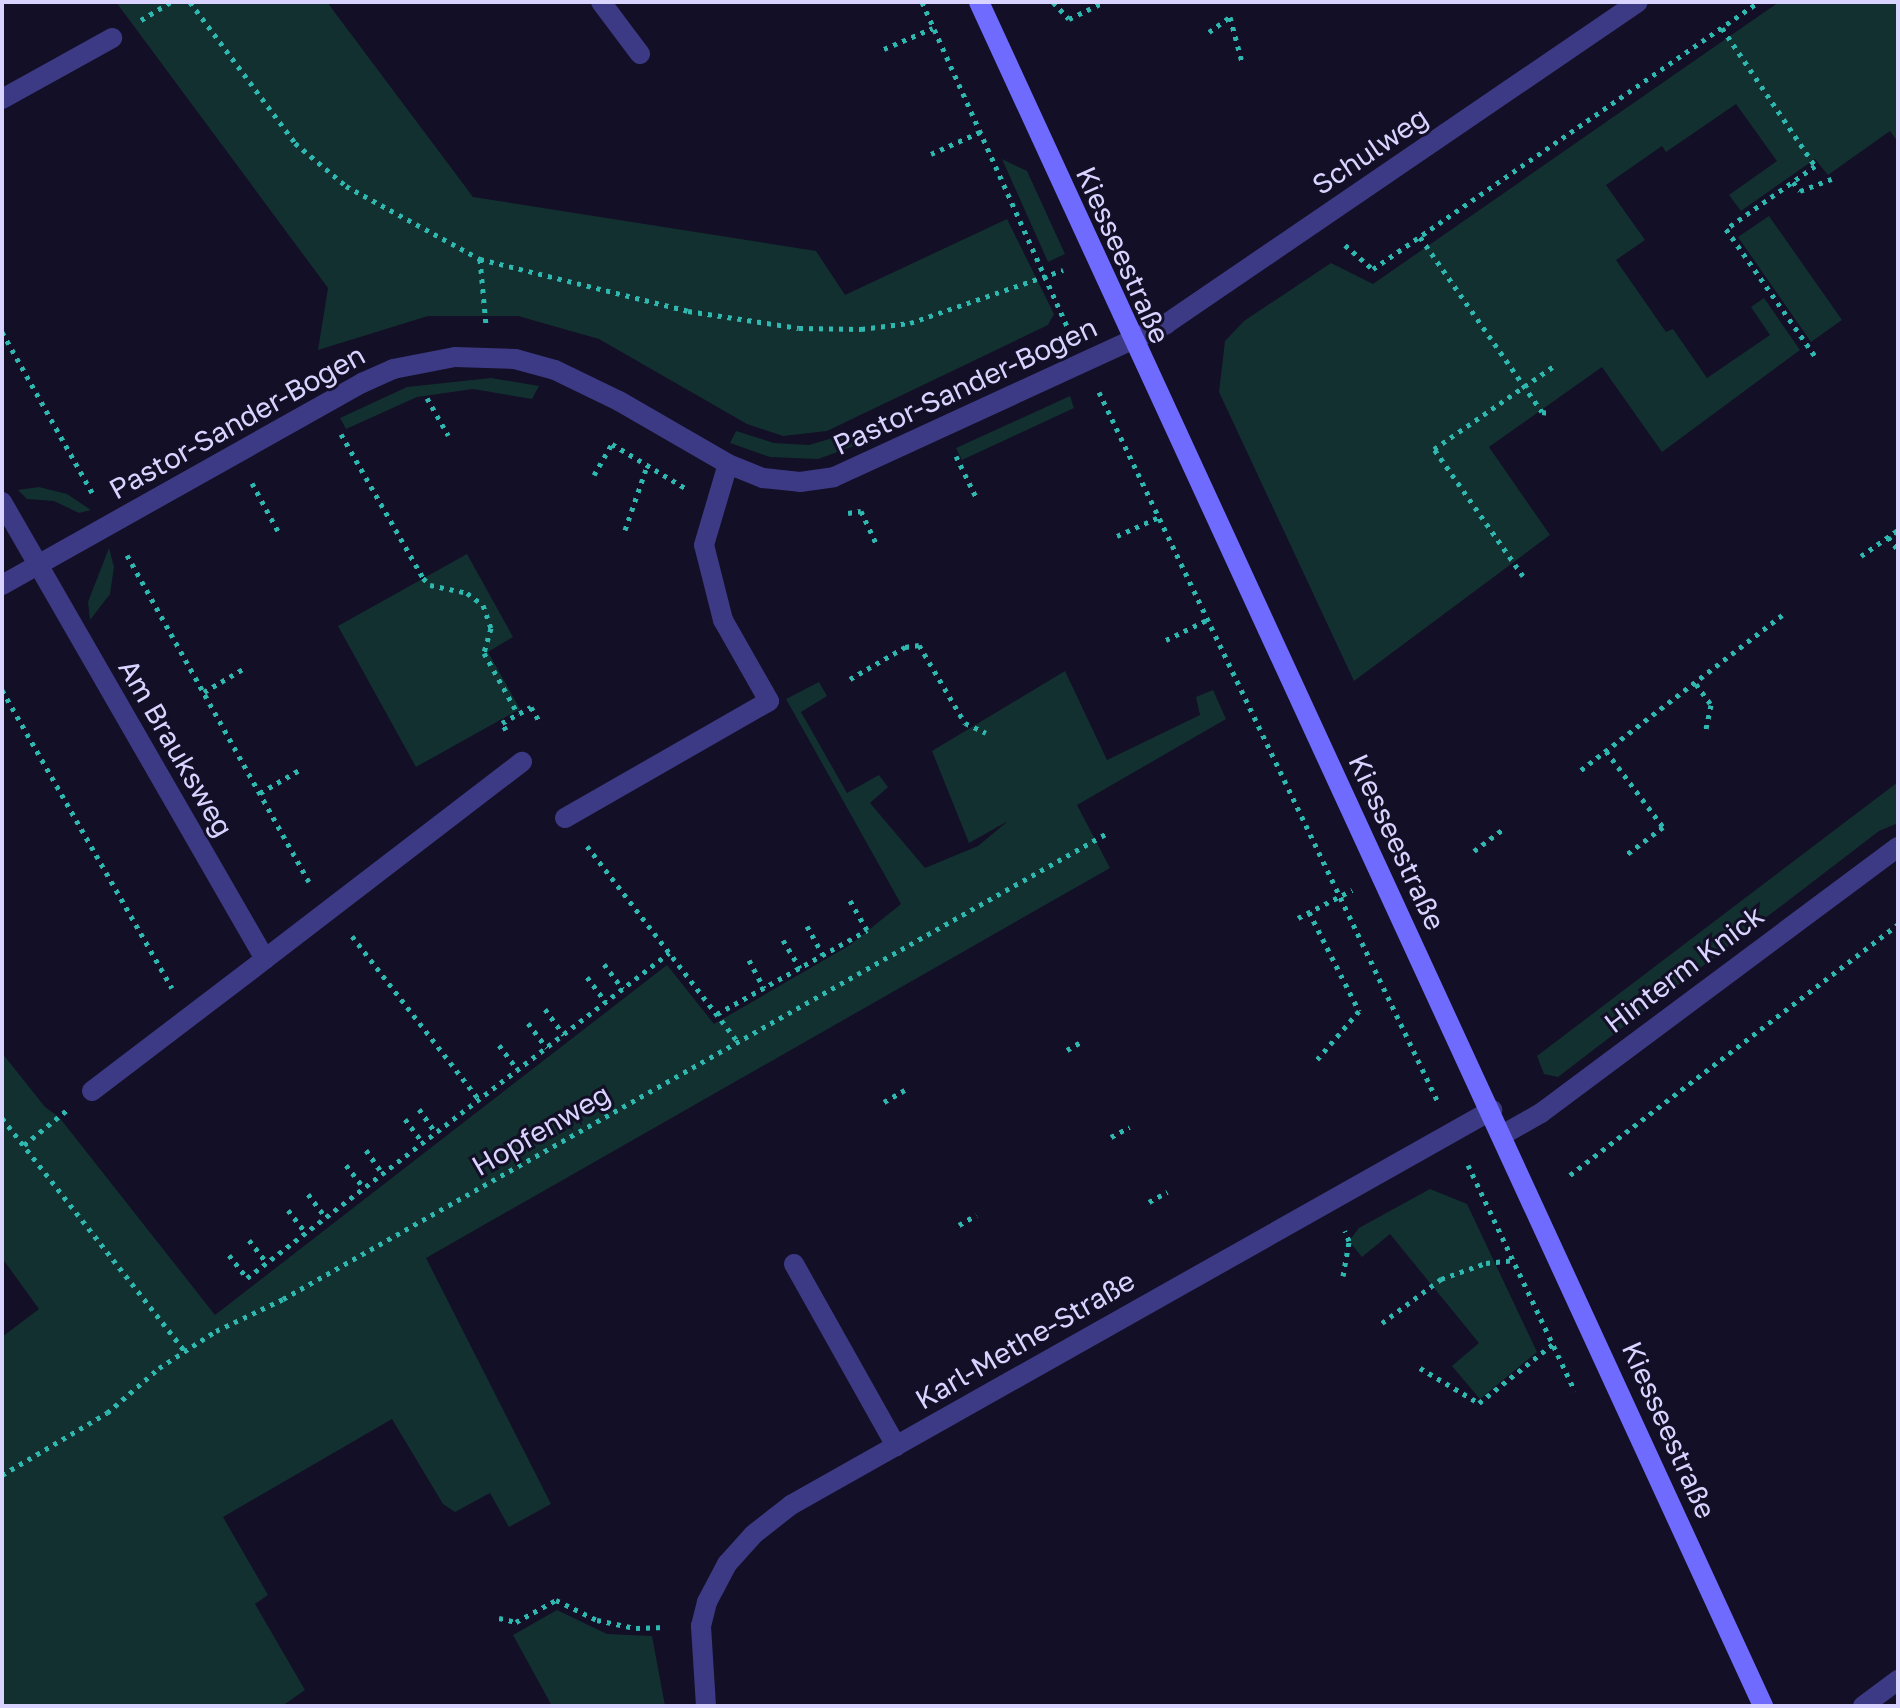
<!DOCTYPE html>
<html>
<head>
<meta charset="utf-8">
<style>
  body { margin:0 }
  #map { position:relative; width:1900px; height:1708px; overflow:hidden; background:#130f26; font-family:"Golos Text",sans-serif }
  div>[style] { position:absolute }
  .green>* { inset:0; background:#12302f }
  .path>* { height:5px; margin-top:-2.5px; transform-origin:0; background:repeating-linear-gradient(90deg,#2fb8b0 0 4px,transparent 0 10px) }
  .lane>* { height:20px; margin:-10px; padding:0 10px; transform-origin:10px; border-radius:10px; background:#3d3a85 }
  .street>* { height:20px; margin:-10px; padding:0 10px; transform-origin:10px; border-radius:10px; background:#3d3a85 }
  .secondary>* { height:20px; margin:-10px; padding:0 10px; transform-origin:10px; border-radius:10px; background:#6f6bff }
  span { translate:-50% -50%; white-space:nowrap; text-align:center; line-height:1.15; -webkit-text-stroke:6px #130f26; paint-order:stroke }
  .street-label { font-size:28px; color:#d9d4ff }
  .frame { position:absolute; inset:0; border:4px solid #d9d4ff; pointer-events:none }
</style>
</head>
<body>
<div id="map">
  <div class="green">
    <div style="clip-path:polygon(116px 2px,327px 2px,473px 197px,816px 251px,845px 295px,1007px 219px,1054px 314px,1048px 325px,827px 431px,783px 436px,747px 424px,599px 339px,518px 316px,428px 316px,318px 350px,328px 288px)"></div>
    <div style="clip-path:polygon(1779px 2px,1898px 2px,1898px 142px,1890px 131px,1828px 175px,1815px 159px,1741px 211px,1729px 195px,1777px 161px,1736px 104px,1666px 152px,1662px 146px,1606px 185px,1645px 240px,1616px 260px,1666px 332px,1673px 329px,1707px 378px,1770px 335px,1751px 307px,1764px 298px,1800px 350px,1662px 452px,1602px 367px,1489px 447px,1550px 535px,1354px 681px,1219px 392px,1225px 341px,1244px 321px,1331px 263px,1373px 284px)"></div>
    <div style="clip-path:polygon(1002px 159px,1027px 171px,1065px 254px,1048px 262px)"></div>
    <div style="clip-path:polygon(1769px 216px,1842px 320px,1811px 342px,1738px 237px)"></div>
    <div style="clip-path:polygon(491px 378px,539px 386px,532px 399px,473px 389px,417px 397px,346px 429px,340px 418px,407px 387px)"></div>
    <div style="clip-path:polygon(1070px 396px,1074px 408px,962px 460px,956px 448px)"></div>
    <div style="clip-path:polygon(863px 429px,868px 441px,818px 459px,770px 457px,730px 443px,736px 431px,774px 443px,809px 445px)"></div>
    <div style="clip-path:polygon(39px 487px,67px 494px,91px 510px,79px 513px,54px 501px,27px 499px,18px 490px)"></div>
    <div style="clip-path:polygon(109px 548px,114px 567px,110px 594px,90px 620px,88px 602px)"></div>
    <div style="clip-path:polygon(467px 554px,513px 637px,488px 652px,520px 709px,416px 767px,338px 626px)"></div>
    <div style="clip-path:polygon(1065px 671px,1107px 760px,1200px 715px,1196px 697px,1213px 690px,1226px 719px,1077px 805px,1110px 868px,426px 1258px,551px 1504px,509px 1527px,490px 1493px,455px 1512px,443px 1504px,392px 1419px,223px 1517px,268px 1595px,255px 1604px,305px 1690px,282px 1706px,2px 1706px,2px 1337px,39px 1309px,2px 1258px,2px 1053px,45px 1107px,59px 1117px,215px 1315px,667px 965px,714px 1024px,850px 945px,901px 904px,786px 699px,819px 682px,827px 696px,801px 712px,847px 793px,879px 775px,888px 787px,870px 803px,925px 868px,978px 846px,1008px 821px,969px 843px,932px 751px)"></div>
    <div style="clip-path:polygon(1898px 782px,1898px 823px,1879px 831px,1558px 1077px,1544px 1074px,1537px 1056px)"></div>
    <div style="clip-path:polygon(1430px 1189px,1467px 1204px,1537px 1352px,1480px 1399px,1452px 1366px,1479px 1343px,1390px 1234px,1362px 1257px,1349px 1241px,1359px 1228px)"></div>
    <div style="clip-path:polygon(557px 1610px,607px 1634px,652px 1636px,665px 1706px,552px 1706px,513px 1635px)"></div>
  </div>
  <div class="path">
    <div style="left:190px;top:2px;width:176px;rotate:53.3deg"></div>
    <div style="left:295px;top:143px;width:67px;rotate:40.1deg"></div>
    <div style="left:346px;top:186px;width:153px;rotate:28.6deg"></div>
    <div style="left:480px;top:259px;width:214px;rotate:14deg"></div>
    <div style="left:688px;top:311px;width:112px;rotate:8.7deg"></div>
    <div style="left:799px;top:328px;width:62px;rotate:0.9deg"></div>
    <div style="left:861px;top:329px;width:49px;rotate:-7deg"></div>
    <div style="left:910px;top:323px;width:162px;rotate:-19.1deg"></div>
    <div style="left:922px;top:2px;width:359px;rotate:65.9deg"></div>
    <div style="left:1053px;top:2px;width:23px;rotate:47deg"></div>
    <div style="left:1069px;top:19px;width:39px;rotate:-26deg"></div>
    <div style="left:141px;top:20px;width:35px;rotate:-31deg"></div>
    <div style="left:1722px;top:28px;width:166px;rotate:56deg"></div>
    <div style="left:1815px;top:166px;width:109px;rotate:144.7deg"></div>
    <div style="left:1726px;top:229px;width:155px;rotate:55deg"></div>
    <div style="left:1209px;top:32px;width:26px;rotate:-36deg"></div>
    <div style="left:1230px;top:17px;width:47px;rotate:75.1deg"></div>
    <div style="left:884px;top:49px;width:53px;rotate:-23.2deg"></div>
    <div style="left:931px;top:154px;width:54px;rotate:-24.2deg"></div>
    <div style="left:1793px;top:182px;width:11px;rotate:52deg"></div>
    <div style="left:1800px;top:191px;width:34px;rotate:-21deg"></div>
    <div style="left:1420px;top:237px;width:213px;rotate:55.1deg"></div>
    <div style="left:1542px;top:412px;width:7px;rotate:8deg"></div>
    <div style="left:1345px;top:245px;width:37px;rotate:41deg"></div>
    <div style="left:1373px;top:269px;width:469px;rotate:-34.7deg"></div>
    <div style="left:480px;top:259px;width:66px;rotate:84.8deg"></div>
    <div style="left:2px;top:332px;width:186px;rotate:60.7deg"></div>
    <div style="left:1099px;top:392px;width:787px;rotate:64.48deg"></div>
    <div style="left:427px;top:398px;width:43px;rotate:60.4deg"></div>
    <div style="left:341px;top:434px;width:166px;rotate:60.3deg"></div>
    <div style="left:423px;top:578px;width:10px;rotate:45deg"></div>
    <div style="left:430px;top:585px;width:38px;rotate:12deg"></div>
    <div style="left:467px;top:593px;width:20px;rotate:37deg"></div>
    <div style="left:483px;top:605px;width:24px;rotate:71deg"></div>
    <div style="left:491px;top:628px;width:26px;rotate:106deg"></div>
    <div style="left:484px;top:653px;width:70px;rotate:60.9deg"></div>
    <div style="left:612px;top:444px;width:87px;rotate:31deg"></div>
    <div style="left:956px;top:456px;width:46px;rotate:64deg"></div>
    <div style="left:594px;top:475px;width:36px;rotate:-60deg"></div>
    <div style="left:252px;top:483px;width:55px;rotate:61.6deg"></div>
    <div style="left:848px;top:513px;width:13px;rotate:-9deg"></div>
    <div style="left:861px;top:511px;width:35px;rotate:65deg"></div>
    <div style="left:625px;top:530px;width:68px;rotate:-71deg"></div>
    <div style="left:1117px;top:536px;width:48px;rotate:-24.4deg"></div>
    <div style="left:1888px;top:537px;width:16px;rotate:52deg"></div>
    <div style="left:127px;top:555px;width:374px;rotate:60.9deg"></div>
    <div style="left:1861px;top:556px;width:45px;rotate:-35.1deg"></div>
    <div style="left:1523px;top:576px;width:155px;rotate:-125deg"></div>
    <div style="left:1434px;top:449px;width:146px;rotate:-34.7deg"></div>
    <div style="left:1166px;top:640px;width:46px;rotate:-26deg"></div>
    <div style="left:850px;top:679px;width:64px;rotate:-30.2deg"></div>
    <div style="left:905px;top:647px;width:14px;rotate:-8deg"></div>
    <div style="left:919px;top:645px;width:91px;rotate:59.5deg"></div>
    <div style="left:965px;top:723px;width:23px;rotate:25deg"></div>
    <div style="left:1696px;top:684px;width:26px;rotate:54deg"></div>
    <div style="left:1711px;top:705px;width:25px;rotate:102deg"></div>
    <div style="left:2px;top:690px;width:343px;rotate:60.3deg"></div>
    <div style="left:204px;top:692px;width:45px;rotate:-30.5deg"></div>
    <div style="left:506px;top:730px;width:8px;rotate:-120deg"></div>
    <div style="left:502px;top:723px;width:33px;rotate:-29deg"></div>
    <div style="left:531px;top:707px;width:20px;rotate:60deg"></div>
    <div style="left:1606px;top:751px;width:95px;rotate:53.1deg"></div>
    <div style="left:1663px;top:827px;width:46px;rotate:142.9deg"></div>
    <div style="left:1581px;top:770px;width:254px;rotate:-37.6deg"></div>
    <div style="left:260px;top:793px;width:48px;rotate:-30.3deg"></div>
    <div style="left:587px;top:846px;width:247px;rotate:52.4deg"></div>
    <div style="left:1474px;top:851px;width:35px;rotate:-37deg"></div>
    <div style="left:1309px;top:912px;width:111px;rotate:63.2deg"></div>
    <div style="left:1359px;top:1011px;width:67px;rotate:130.8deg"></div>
    <div style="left:1298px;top:918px;width:61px;rotate:-27.4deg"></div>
    <div style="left:807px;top:926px;width:33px;rotate:61deg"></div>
    <div style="left:352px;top:936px;width:207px;rotate:52.2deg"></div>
    <div style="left:783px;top:940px;width:33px;rotate:59deg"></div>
    <div style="left:749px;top:960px;width:32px;rotate:62deg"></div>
    <div style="left:604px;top:964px;width:31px;rotate:53deg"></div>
    <div style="left:587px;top:977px;width:31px;rotate:53deg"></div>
    <div style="left:545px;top:1009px;width:32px;rotate:54deg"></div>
    <div style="left:717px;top:1014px;width:172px;rotate:-29.2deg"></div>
    <div style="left:867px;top:930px;width:34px;rotate:-120deg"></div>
    <div style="left:528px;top:1023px;width:31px;rotate:53deg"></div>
    <div style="left:499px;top:1045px;width:31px;rotate:53deg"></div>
    <div style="left:1067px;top:1050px;width:16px;rotate:-30deg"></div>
    <div style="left:884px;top:1102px;width:24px;rotate:-30deg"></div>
    <div style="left:419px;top:1109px;width:29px;rotate:55deg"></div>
    <div style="left:2px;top:1118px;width:295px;rotate:51.9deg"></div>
    <div style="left:405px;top:1119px;width:30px;rotate:53deg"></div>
    <div style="left:1111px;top:1137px;width:21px;rotate:-28deg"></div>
    <div style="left:24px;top:1145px;width:55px;rotate:-39.1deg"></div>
    <div style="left:366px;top:1150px;width:29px;rotate:55deg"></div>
    <div style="left:346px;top:1165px;width:29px;rotate:52deg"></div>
    <div style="left:1468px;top:1165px;width:250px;rotate:64.7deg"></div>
    <div style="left:1570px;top:1175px;width:413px;rotate:-37.4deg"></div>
    <div style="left:308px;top:1194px;width:30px;rotate:53deg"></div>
    <div style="left:1149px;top:1202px;width:21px;rotate:-29deg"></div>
    <div style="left:288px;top:1210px;width:29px;rotate:52deg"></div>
    <div style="left:959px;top:1225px;width:20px;rotate:-30deg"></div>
    <div style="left:249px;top:1240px;width:29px;rotate:52deg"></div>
    <div style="left:229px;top:1255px;width:29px;rotate:52deg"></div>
    <div style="left:247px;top:1278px;width:533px;rotate:-37.6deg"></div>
    <div style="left:1343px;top:1276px;width:36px;rotate:-80deg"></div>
    <div style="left:1349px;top:1241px;width:11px;rotate:-112deg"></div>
    <div style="left:1382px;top:1323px;width:74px;rotate:-36.7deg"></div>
    <div style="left:1441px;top:1279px;width:48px;rotate:-19.6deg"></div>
    <div style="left:1486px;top:1263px;width:27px;rotate:-6deg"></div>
    <div style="left:1420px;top:1368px;width:69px;rotate:30.7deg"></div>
    <div style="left:1479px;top:1403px;width:95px;rotate:-38.6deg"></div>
    <div style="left:2px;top:1475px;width:122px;rotate:-30.6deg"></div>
    <div style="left:107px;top:1413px;width:69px;rotate:-40.9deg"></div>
    <div style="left:159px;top:1368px;width:68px;rotate:-33deg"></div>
    <div style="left:216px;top:1331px;width:74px;rotate:-25.5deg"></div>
    <div style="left:283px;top:1299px;width:949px;rotate:-29.48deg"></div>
    <div style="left:499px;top:1618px;width:17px;rotate:13deg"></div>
    <div style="left:516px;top:1622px;width:46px;rotate:-28.8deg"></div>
    <div style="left:556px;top:1600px;width:46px;rotate:26deg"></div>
    <div style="left:597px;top:1620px;width:40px;rotate:12deg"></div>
    <div style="left:636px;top:1628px;width:30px;rotate:-2deg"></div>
  </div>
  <div class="lane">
    <div style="left:794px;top:1264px;width:209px;rotate:60.7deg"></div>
    <div style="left:1863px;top:1706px;width:44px;rotate:-36.6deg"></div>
  </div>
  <div class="street">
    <div style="left:601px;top:2px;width:65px;rotate:53.1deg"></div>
    <div style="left:2px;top:99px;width:126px;rotate:-29deg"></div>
    <div style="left:2px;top:502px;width:527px;rotate:60.08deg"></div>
    <div style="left:265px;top:959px;width:324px;rotate:-37.5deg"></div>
    <div style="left:2px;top:585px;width:413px;rotate:-29.3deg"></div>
    <div style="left:362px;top:383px;width:34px;rotate:-24deg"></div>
    <div style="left:393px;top:369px;width:63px;rotate:-11deg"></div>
    <div style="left:455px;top:357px;width:60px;rotate:1.9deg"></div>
    <div style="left:515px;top:359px;width:41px;rotate:15.4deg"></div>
    <div style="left:555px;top:370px;width:71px;rotate:25.8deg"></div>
    <div style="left:619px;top:401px;width:126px;rotate:30deg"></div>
    <div style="left:728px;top:464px;width:38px;rotate:22deg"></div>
    <div style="left:763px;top:478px;width:37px;rotate:6deg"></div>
    <div style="left:800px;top:482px;width:34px;rotate:-8deg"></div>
    <div style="left:834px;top:477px;width:366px;rotate:-24.7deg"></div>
    <div style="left:1166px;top:324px;width:571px;rotate:-34.3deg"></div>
    <div style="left:565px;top:818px;width:235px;rotate:-29.8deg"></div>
    <div style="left:769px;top:701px;width:93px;rotate:-119.6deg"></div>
    <div style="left:723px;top:620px;width:77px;rotate:-104.2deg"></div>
    <div style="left:704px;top:545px;width:84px;rotate:-73.5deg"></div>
    <div style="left:92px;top:1091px;width:218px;rotate:-37.3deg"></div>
    <div style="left:1504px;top:1134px;width:43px;rotate:-29.6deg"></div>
    <div style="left:1541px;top:1113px;width:445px;rotate:-36.7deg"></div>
    <div style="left:706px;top:1706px;width:80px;rotate:-93.6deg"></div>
    <div style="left:701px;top:1626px;width:25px;rotate:-76deg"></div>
    <div style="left:707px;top:1602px;width:43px;rotate:-62.2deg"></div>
    <div style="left:727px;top:1564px;width:40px;rotate:-48deg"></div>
    <div style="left:754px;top:1534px;width:47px;rotate:-38.1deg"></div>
    <div style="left:791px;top:1505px;width:805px;rotate:-29.4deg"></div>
  </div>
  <div class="secondary">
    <div style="left:979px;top:2px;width:1876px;rotate:65.29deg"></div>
  </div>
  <div class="street-label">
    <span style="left:1370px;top:151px;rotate:-34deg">Schulweg</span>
    <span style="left:1123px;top:255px;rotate:66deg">Kiesseestraße</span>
    <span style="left:965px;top:386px;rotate:-25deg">Pastor-Sander-Bogen</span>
    <span style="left:237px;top:422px;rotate:-29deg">Pastor-Sander-Bogen</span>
    <span style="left:176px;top:748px;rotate:60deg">Am Brauksweg</span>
    <span style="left:1397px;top:842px;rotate:65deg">Kiesseestraße</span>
    <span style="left:1684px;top:969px;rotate:-37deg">Hinterm Knick</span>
    <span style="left:541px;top:1130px;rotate:-30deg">Hopfenweg</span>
    <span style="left:1025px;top:1340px;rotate:-30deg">Karl-Methe-Straße</span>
    <span style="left:1669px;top:1430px;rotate:66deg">Kiesseestraße</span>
  </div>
  <div class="frame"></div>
</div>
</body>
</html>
